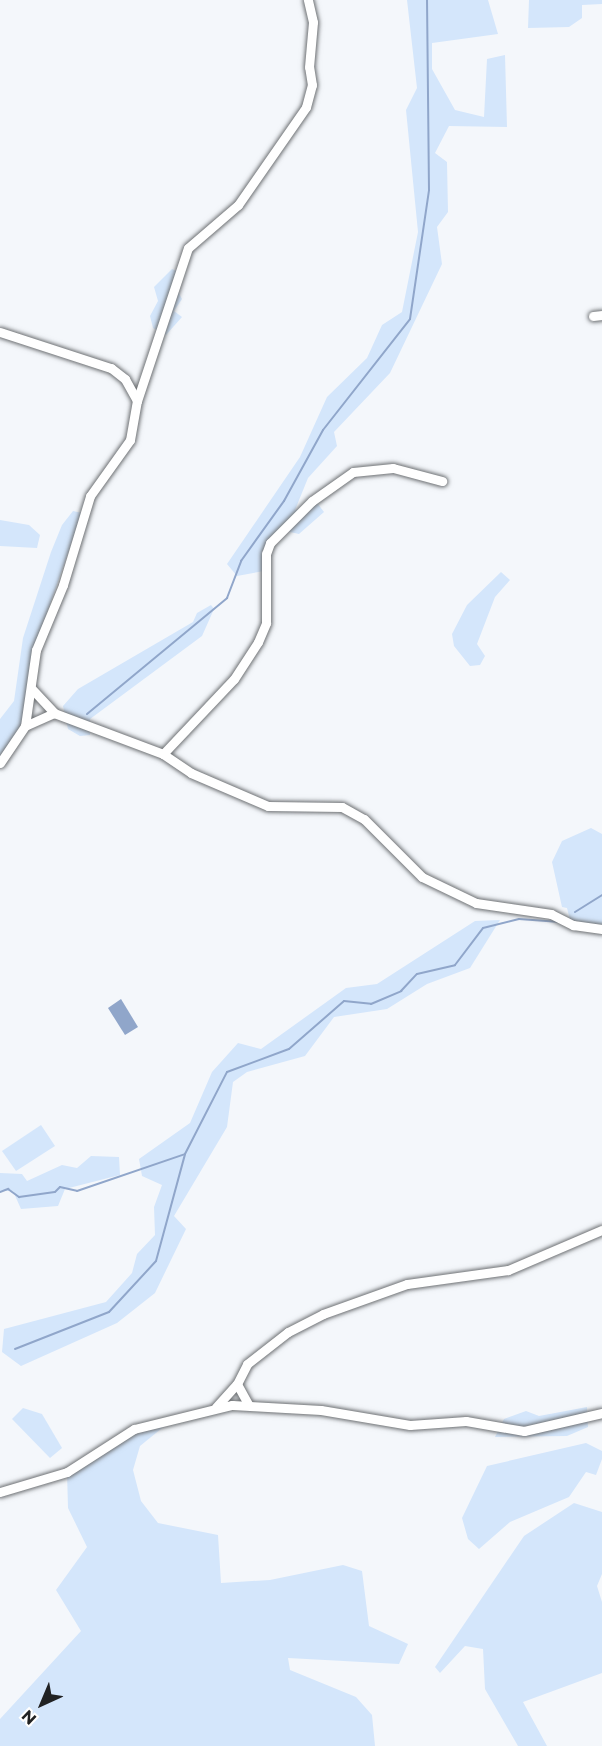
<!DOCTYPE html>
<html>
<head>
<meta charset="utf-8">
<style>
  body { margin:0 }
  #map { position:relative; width:602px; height:1746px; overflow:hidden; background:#f4f7fb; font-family:Montserrat,sans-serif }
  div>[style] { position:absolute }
  .green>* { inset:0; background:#d4e6fb }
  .water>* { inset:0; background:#90a6ca }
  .stream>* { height:2px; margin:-1px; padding:0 1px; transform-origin:1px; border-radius:1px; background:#90a6ca }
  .roads { filter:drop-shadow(0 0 2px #6e7174) drop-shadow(0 0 2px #6e7174) }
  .minor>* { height:9px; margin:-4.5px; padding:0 4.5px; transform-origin:4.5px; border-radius:4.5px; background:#fff }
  span { translate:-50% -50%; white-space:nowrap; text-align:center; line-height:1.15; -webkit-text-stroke:4.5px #fff; paint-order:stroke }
  .north { position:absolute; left:12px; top:1674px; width:60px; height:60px; -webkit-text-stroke:4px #fff; paint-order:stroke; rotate:224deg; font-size:16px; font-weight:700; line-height:24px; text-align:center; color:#212223 }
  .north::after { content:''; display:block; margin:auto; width:21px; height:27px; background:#212223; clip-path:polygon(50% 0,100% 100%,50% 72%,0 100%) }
</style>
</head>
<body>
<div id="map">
  <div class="green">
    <div style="clip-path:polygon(407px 0,488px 0,498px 34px,432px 43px,432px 69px,455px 110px,484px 117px,487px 59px,505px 55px,507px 127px,449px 126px,435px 153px,447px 162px,448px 212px,437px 227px,442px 264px,390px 373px,334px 432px,337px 446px,308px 478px,295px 510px,318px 504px,324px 512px,299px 534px,281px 530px,266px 545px,264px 571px,237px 576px,227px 564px,300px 457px,327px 397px,367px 358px,382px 325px,402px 312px,418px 232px,406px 110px,417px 88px)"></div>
    <div style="clip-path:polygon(529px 0,602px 0,602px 4px,582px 5px,582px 18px,569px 27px,528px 28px)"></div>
    <div style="clip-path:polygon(172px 269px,181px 273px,176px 288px,182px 299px,174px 311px,182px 317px,166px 335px,153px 328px,150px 316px,158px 301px,154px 287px)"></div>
    <div style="clip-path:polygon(73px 511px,82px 513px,34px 650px,22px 725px,0 760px,0 719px,14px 701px,23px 638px,51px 552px,62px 525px)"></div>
    <div style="clip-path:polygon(0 520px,29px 525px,40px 535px,37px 548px,0 546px)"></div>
    <div style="clip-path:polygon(501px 572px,510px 580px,495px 597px,477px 644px,485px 656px,480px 665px,470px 666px,454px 646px,452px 634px,467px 605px)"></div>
    <div style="clip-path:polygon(211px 605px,214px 609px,202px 636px,90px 719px,90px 735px,80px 736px,68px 729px,63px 706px,78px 689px,193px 622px,197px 613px)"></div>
    <div style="clip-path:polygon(591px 828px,602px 834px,602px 925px,594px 926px,570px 920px,567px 908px,562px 907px,552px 862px,562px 841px)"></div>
    <div style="clip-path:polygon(500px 920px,470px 968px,427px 984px,387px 1009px,334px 1017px,305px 1056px,247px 1072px,233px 1082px,227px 1127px,174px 1216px,186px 1229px,155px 1293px,117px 1323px,21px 1366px,2px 1352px,4px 1329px,106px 1302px,132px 1273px,137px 1254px,155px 1235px,154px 1207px,162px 1185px,142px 1176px,139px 1159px,190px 1123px,212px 1072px,238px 1043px,261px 1049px,346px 988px,377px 984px,475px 921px)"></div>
    <div style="clip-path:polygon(41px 1125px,55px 1146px,16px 1171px,2px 1151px)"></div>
    <div style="clip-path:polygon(91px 1156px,119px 1157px,120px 1175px,65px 1189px,58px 1206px,21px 1209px,13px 1191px,0 1191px,0 1173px,22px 1174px,27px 1181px,62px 1165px,77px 1168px)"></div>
    <div style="clip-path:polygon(587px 1407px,588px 1427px,567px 1436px,495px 1437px,504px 1419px,526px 1411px,539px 1416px)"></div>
    <div style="clip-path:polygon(23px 1408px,42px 1414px,62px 1448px,50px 1458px,12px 1419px)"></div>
    <div style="clip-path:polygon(172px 1420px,140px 1446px,133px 1470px,141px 1501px,158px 1523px,218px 1535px,221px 1583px,270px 1580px,343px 1565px,362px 1571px,369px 1626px,408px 1644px,399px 1664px,288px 1658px,290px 1670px,356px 1697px,372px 1715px,375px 1746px,0 1746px,0 1719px,81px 1631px,56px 1590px,87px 1547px,68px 1508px,67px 1472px,134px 1429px)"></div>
    <div style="clip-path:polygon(586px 1443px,602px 1451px,602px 1459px,596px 1475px,586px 1472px,569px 1497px,510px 1522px,479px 1549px,468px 1539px,462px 1518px,487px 1466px)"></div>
    <div style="clip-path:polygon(574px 1503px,602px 1512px,602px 1574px,597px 1586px,602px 1602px,602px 1673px,523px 1702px,547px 1746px,518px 1746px,485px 1689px,483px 1649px,465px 1646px,440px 1673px,435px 1667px,524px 1536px)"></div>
  </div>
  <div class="water">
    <div style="clip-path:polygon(121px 999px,138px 1027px,125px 1035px,108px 1008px)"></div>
  </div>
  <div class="stream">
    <div style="left:87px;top:714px;width:182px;rotate:-39.6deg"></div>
    <div style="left:227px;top:598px;width:40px;rotate:-69deg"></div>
    <div style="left:241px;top:561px;width:74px;rotate:-54.4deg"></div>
    <div style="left:284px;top:501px;width:81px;rotate:-61.2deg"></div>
    <div style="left:323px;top:430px;width:141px;rotate:-51.9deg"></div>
    <div style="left:410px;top:319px;width:130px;rotate:-81.6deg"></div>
    <div style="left:429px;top:190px;width:190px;rotate:-90.6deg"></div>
    <div style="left:575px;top:912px;width:32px;rotate:-32deg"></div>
    <div style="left:0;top:1192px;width:9px;rotate:-21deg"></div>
    <div style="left:8px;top:1189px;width:14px;rotate:36deg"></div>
    <div style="left:19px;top:1197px;width:36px;rotate:-8deg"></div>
    <div style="left:55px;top:1192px;width:7px;rotate:-45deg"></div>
    <div style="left:60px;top:1187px;width:17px;rotate:13deg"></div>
    <div style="left:77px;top:1191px;width:114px;rotate:-18.9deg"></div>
    <div style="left:185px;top:1154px;width:92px;rotate:-62.9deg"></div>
    <div style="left:227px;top:1072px;width:66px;rotate:-20.4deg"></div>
    <div style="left:289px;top:1049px;width:73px;rotate:-41.1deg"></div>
    <div style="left:344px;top:1001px;width:27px;rotate:6deg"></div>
    <div style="left:371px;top:1004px;width:33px;rotate:-23deg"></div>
    <div style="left:401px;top:991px;width:23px;rotate:-47deg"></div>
    <div style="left:417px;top:974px;width:39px;rotate:-13deg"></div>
    <div style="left:455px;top:965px;width:46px;rotate:-52.9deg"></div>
    <div style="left:483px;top:928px;width:37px;rotate:-14deg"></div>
    <div style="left:519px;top:919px;width:41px;rotate:4.2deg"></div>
    <div style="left:15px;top:1349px;width:101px;rotate:-21.5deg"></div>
    <div style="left:109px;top:1312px;width:69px;rotate:-47.3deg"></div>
    <div style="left:156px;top:1261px;width:111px;rotate:-74.8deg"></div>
  </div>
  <div class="roads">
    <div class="minor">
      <div style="left:593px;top:316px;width:9px;rotate:-6deg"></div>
      <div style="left:0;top:332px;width:117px;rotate:18deg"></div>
      <div style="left:111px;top:368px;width:18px;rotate:38deg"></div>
      <div style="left:125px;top:379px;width:25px;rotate:61deg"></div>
      <div style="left:32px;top:689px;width:33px;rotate:47deg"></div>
      <div style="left:25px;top:726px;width:77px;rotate:-81.8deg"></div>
      <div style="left:36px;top:650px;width:70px;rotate:-67.4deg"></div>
      <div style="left:63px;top:585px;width:93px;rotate:-73.1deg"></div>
      <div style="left:90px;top:496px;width:69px;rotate:-54.5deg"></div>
      <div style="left:130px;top:440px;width:40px;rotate:-80deg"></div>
      <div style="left:137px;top:401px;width:161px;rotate:-71.6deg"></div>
      <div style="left:188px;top:248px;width:66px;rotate:-40.7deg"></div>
      <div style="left:238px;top:205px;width:119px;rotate:-55.2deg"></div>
      <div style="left:306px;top:107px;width:23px;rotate:-75deg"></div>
      <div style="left:312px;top:85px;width:18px;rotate:-99deg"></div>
      <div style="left:309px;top:67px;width:45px;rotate:-84.9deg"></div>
      <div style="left:313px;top:22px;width:23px;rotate:-103deg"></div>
      <div style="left:163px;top:754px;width:103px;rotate:-46.6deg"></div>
      <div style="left:234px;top:679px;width:44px;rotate:-57deg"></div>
      <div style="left:258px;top:642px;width:21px;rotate:-67deg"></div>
      <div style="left:266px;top:623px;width:69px;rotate:-90deg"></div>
      <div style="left:266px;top:554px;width:12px;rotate:-70deg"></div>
      <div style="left:270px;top:543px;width:59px;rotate:-45deg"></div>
      <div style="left:312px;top:501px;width:50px;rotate:-35.3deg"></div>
      <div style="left:353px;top:472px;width:40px;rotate:-5.7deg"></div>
      <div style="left:393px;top:468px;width:51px;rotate:14.9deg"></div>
      <div style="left:0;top:763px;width:45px;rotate:-56deg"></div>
      <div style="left:25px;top:726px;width:32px;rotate:-24deg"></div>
      <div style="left:54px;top:713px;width:116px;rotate:20.6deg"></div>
      <div style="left:163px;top:754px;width:34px;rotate:34deg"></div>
      <div style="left:191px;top:773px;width:84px;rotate:23.2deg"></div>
      <div style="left:268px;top:806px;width:74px;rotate:0.8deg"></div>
      <div style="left:342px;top:807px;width:25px;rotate:29deg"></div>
      <div style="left:364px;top:819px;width:82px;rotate:45deg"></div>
      <div style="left:422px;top:877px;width:60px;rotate:25.7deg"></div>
      <div style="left:476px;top:903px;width:76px;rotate:8.3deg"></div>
      <div style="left:551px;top:914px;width:25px;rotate:27deg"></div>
      <div style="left:573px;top:925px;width:29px;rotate:8deg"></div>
      <div style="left:237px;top:1384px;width:23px;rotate:61deg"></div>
      <div style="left:216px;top:1407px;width:31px;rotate:-48deg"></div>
      <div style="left:237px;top:1384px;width:22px;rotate:-63deg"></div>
      <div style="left:247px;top:1364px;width:52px;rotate:-38deg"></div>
      <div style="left:288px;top:1332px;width:39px;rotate:-27deg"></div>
      <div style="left:323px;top:1314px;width:89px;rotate:-19.7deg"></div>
      <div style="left:407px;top:1284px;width:102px;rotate:-7.9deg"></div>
      <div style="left:508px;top:1270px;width:102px;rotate:-23.1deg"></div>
      <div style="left:0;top:1492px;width:70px;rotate:-16.6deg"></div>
      <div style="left:67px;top:1472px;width:80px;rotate:-32.7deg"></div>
      <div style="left:134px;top:1429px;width:101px;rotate:-13.8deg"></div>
      <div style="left:232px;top:1405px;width:89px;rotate:3.2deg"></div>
      <div style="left:321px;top:1410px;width:90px;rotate:9.6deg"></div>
      <div style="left:410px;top:1425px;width:56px;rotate:-4.1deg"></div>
      <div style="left:466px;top:1421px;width:59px;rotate:9.8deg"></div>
      <div style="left:524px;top:1431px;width:80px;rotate:-13deg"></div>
    </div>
  </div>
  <div class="north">N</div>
</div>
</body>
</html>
